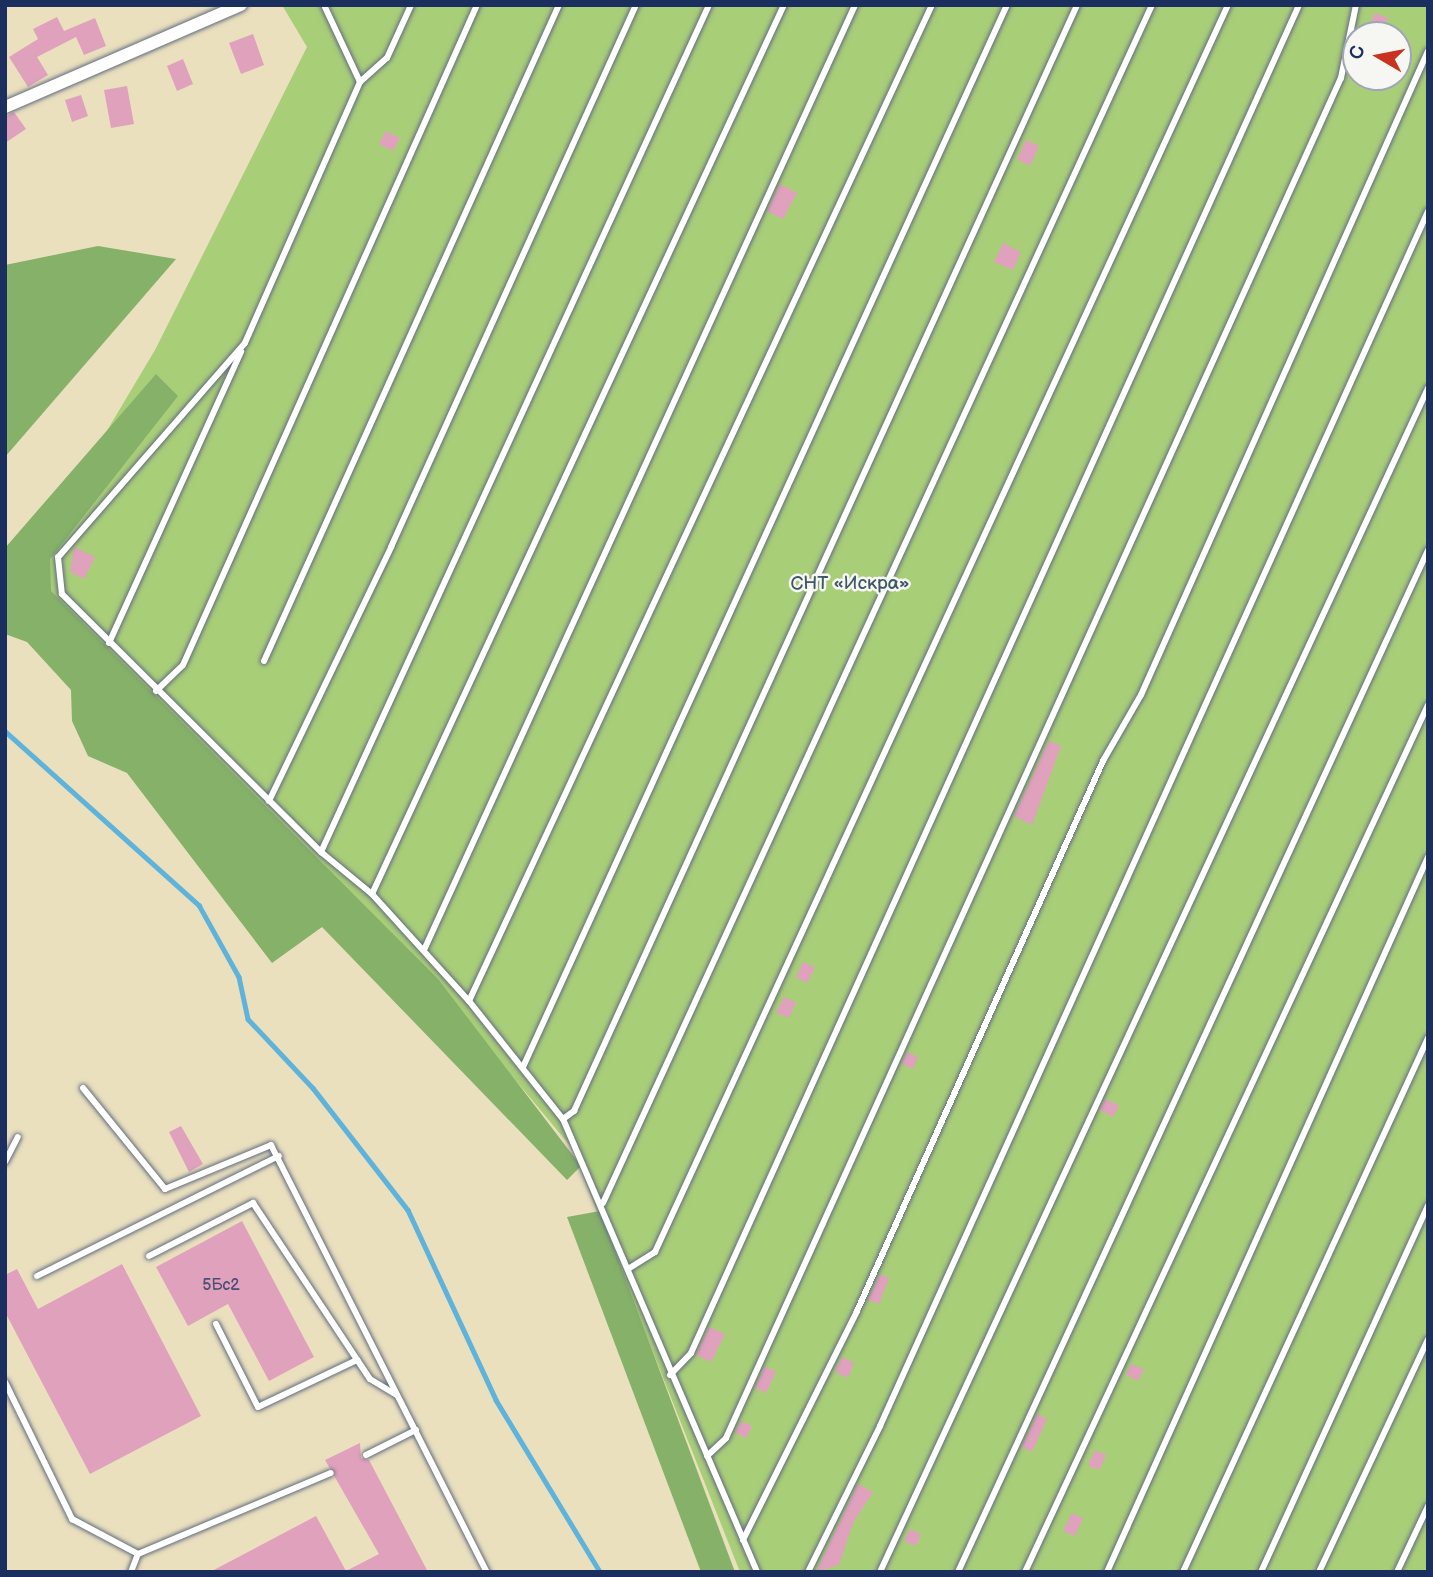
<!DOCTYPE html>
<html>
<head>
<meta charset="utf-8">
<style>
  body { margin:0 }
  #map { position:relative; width:1433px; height:1577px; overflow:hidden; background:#eae0be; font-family:"Balsamiq Sans",sans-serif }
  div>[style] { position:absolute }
  .green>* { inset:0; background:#a9ce78 }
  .forest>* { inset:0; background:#86b168 }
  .stream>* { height:4.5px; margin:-2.25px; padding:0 2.25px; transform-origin:2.25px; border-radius:2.25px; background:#5fb3db }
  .building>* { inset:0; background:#e0a1bd }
  .roads { filter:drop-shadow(0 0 2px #636d80) drop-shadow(0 0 2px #636d80) }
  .lane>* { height:6px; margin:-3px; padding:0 3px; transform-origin:3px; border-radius:3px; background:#fff }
  .street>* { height:12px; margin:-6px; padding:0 6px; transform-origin:6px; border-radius:6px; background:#fff }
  span { translate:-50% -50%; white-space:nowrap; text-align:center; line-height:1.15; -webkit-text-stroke:5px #f6f6f2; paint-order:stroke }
  .number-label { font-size:16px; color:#4c4c76 }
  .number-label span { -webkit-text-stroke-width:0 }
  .park-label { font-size:19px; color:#3e5764 }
  .frame { position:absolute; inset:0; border:7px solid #1b2f5e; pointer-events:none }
  .north { position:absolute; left:1342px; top:21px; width:70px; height:70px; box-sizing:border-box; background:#f6f6f2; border:2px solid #9ea6b7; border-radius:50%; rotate:280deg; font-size:19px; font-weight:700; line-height:28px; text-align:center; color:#1b2f5e }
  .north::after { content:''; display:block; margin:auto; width:24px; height:32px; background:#c8321e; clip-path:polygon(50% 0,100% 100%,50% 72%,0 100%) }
</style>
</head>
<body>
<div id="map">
  <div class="green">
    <div style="clip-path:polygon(evenodd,282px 5px,1428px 5px,1428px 1572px,740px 1572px,572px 1148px,446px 997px,8px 597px,155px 350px,307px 47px,282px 5px,1356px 35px,1398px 35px,1398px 77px,1356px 77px,1356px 35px)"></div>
  </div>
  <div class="forest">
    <div style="clip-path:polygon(98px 246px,176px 259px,5px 457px,5px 265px)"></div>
    <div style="clip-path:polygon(156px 374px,178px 396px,50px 559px,51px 591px,438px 979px,581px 1166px,567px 1180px,322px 927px,272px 963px,127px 773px,88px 756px,72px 721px,71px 690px,27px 642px,5px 634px,5px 548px)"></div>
    <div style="clip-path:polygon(600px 1211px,735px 1572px,701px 1572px,567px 1217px)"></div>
  </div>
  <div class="stream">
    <div style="left:5px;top:731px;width:261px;rotate:41.9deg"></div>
    <div style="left:199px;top:905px;width:82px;rotate:60.9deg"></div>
    <div style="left:239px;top:977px;width:43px;rotate:77.9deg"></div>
    <div style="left:248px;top:1019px;width:95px;rotate:46.7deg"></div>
    <div style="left:313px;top:1088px;width:155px;rotate:52.1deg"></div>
    <div style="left:408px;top:1210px;width:209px;rotate:65.1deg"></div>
    <div style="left:496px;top:1400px;width:201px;rotate:58.8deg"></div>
  </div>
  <div class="building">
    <div style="clip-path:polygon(1375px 13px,1388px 18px,1382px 32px,1369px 26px)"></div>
    <div style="clip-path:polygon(57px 17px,64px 31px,95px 18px,106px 46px,84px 55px,76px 37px,37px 57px,48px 75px,28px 87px,9px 57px,38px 39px,33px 29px)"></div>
    <div style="clip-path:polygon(253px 34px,264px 65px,241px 74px,229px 43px)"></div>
    <div style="clip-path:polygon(183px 59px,193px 84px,177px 91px,167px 66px)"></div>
    <div style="clip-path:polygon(127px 86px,134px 124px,111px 128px,104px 90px)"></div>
    <div style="clip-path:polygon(81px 95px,88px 116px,72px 122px,65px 100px)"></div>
    <div style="clip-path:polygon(14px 112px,26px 129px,5px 143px,5px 117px)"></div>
    <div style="clip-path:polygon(386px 131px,400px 138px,393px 151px,379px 144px)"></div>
    <div style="clip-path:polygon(1026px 140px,1039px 146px,1030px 166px,1017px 159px)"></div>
    <div style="clip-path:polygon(780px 184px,797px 193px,783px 219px,767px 211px)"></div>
    <div style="clip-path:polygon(1003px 243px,1021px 252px,1013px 270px,994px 262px)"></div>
    <div style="clip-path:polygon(74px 547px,95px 557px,84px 579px,70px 572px)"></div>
    <div style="clip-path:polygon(1049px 741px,1061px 746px,1032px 825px,1014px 816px)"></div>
    <div style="clip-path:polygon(803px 962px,815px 967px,807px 983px,796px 977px)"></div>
    <div style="clip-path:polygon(784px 997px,796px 1002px,789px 1018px,776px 1013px)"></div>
    <div style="clip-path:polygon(907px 1052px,918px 1057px,913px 1069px,902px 1064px)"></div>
    <div style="clip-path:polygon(1105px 1099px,1119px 1105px,1113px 1117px,1100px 1110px)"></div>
    <div style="clip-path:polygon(181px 1126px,203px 1164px,189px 1172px,169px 1132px)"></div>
    <div style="clip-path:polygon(242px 1221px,314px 1357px,269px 1381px,228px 1304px,188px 1326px,156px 1267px)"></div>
    <div style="clip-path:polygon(122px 1264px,201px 1416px,90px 1474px,5px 1312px,5px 1275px,17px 1269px,38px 1309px)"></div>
    <div style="clip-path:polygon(880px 1274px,889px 1278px,879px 1304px,868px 1300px)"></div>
    <div style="clip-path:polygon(709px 1327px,725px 1334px,711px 1362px,696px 1355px)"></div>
    <div style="clip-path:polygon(842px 1357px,854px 1363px,848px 1378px,835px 1372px)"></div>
    <div style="clip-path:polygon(1131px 1364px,1144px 1369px,1138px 1381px,1126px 1375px)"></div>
    <div style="clip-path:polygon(765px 1366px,776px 1372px,766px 1393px,755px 1388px)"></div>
    <div style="clip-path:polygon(1037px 1414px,1047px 1419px,1032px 1452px,1022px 1447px)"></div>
    <div style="clip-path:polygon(741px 1421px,752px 1426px,746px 1438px,735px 1433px)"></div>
    <div style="clip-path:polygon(360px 1443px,361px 1458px,369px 1460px,428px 1572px,210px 1572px,316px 1516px,346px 1571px,379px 1554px,325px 1460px)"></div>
    <div style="clip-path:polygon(1095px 1450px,1106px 1455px,1099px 1470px,1088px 1465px)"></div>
    <div style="clip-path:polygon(858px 1484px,873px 1492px,853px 1523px,839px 1565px,816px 1572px)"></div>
    <div style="clip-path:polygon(1072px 1513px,1083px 1518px,1075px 1536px,1063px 1531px)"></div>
    <div style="clip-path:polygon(910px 1529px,921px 1534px,916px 1546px,904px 1541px)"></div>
  </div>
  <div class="roads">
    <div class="lane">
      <div style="left:324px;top:5px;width:85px;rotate:64.9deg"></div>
      <div style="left:360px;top:82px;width:285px;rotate:113.8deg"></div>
      <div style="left:245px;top:343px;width:284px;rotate:131.1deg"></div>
      <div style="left:58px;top:557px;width:37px;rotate:84deg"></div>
      <div style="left:62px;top:594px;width:366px;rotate:44.9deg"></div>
      <div style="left:321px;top:852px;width:66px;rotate:39.5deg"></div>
      <div style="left:372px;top:894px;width:144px;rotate:47.8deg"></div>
      <div style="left:469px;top:1001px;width:151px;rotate:51.5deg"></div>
      <div style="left:563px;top:1119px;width:493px;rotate:66.8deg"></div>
      <div style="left:360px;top:82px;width:36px;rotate:-42deg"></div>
      <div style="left:387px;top:58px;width:58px;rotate:-65.6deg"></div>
      <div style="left:109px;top:643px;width:320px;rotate:-65.6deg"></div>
      <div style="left:264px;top:661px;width:719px;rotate:-65.79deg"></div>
      <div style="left:156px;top:691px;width:37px;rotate:-44deg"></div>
      <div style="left:183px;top:665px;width:723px;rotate:-65.99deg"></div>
      <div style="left:269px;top:801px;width:282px;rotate:-64.3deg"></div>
      <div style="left:391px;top:547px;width:595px;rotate:-65.68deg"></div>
      <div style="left:321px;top:852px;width:932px;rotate:-65.39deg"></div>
      <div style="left:372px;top:894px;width:980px;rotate:-65.14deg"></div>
      <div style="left:424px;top:950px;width:1039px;rotate:-65.48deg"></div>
      <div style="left:469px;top:1001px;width:1098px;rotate:-65.07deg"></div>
      <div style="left:523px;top:1067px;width:1167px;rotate:-65.5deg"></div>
      <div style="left:83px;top:1088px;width:130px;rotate:50.9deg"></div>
      <div style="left:165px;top:1189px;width:115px;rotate:-22.5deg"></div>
      <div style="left:271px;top:1145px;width:479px;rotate:63.2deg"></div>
      <div style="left:563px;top:1119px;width:14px;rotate:-36deg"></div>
      <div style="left:574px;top:1111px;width:1215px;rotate:-65.54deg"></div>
      <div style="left:5px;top:1162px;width:28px;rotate:-63deg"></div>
      <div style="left:603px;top:1203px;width:1318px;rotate:-65.38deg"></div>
      <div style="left:149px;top:1256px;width:117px;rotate:-27deg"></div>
      <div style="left:253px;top:1203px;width:211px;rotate:56.4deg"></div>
      <div style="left:370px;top:1379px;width:31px;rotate:31deg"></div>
      <div style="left:628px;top:1269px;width:32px;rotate:-32deg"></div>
      <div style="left:655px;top:1252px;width:1372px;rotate:-65.32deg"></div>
      <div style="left:37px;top:1276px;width:270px;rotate:-26.4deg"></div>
      <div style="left:216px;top:1324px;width:93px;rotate:63.2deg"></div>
      <div style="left:258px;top:1407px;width:110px;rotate:-25.4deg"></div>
      <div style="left:670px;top:1375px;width:30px;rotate:-46deg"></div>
      <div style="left:691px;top:1353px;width:1479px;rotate:-65.72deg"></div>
      <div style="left:5px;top:1382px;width:153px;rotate:63.9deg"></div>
      <div style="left:72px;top:1519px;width:75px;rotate:27.9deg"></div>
      <div style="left:138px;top:1554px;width:209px;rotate:-22.8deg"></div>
      <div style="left:366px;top:1455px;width:56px;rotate:-26.6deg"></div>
      <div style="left:707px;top:1456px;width:26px;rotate:-43deg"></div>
      <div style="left:726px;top:1438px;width:1493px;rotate:-65.67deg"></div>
      <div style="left:1341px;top:78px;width:75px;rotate:-78.4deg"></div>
      <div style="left:743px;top:1540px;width:256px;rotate:-63.5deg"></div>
      <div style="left:857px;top:1311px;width:603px;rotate:-65.9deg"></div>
      <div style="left:1103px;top:761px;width:76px;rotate:-60.1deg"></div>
      <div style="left:1141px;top:695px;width:705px;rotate:-65.98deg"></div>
      <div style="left:131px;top:1572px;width:19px;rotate:-69deg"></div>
      <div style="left:808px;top:1572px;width:163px;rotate:-63.7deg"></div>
      <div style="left:880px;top:1426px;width:1333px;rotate:-65.72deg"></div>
      <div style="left:880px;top:1572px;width:1305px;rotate:-65.16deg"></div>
      <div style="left:958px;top:1572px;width:1125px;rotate:-65.3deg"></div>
      <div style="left:1025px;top:1572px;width:956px;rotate:-65.07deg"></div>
      <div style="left:1107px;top:1572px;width:784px;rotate:-65.82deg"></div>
      <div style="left:1183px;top:1572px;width:588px;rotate:-65.35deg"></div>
      <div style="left:1261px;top:1572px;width:403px;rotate:-65.5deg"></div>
      <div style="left:1319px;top:1572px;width:257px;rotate:-64.9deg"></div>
      <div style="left:1397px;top:1572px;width:73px;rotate:-64.8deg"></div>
    </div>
    <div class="street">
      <div style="left:5px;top:107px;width:257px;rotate:-23.4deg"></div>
    </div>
  </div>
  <div class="number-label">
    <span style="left:221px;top:1286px">5Бс2</span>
  </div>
  <div class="park-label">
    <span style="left:850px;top:584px">СНТ «Искра»</span>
  </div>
  <div class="frame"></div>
  <div class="north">С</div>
</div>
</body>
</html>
